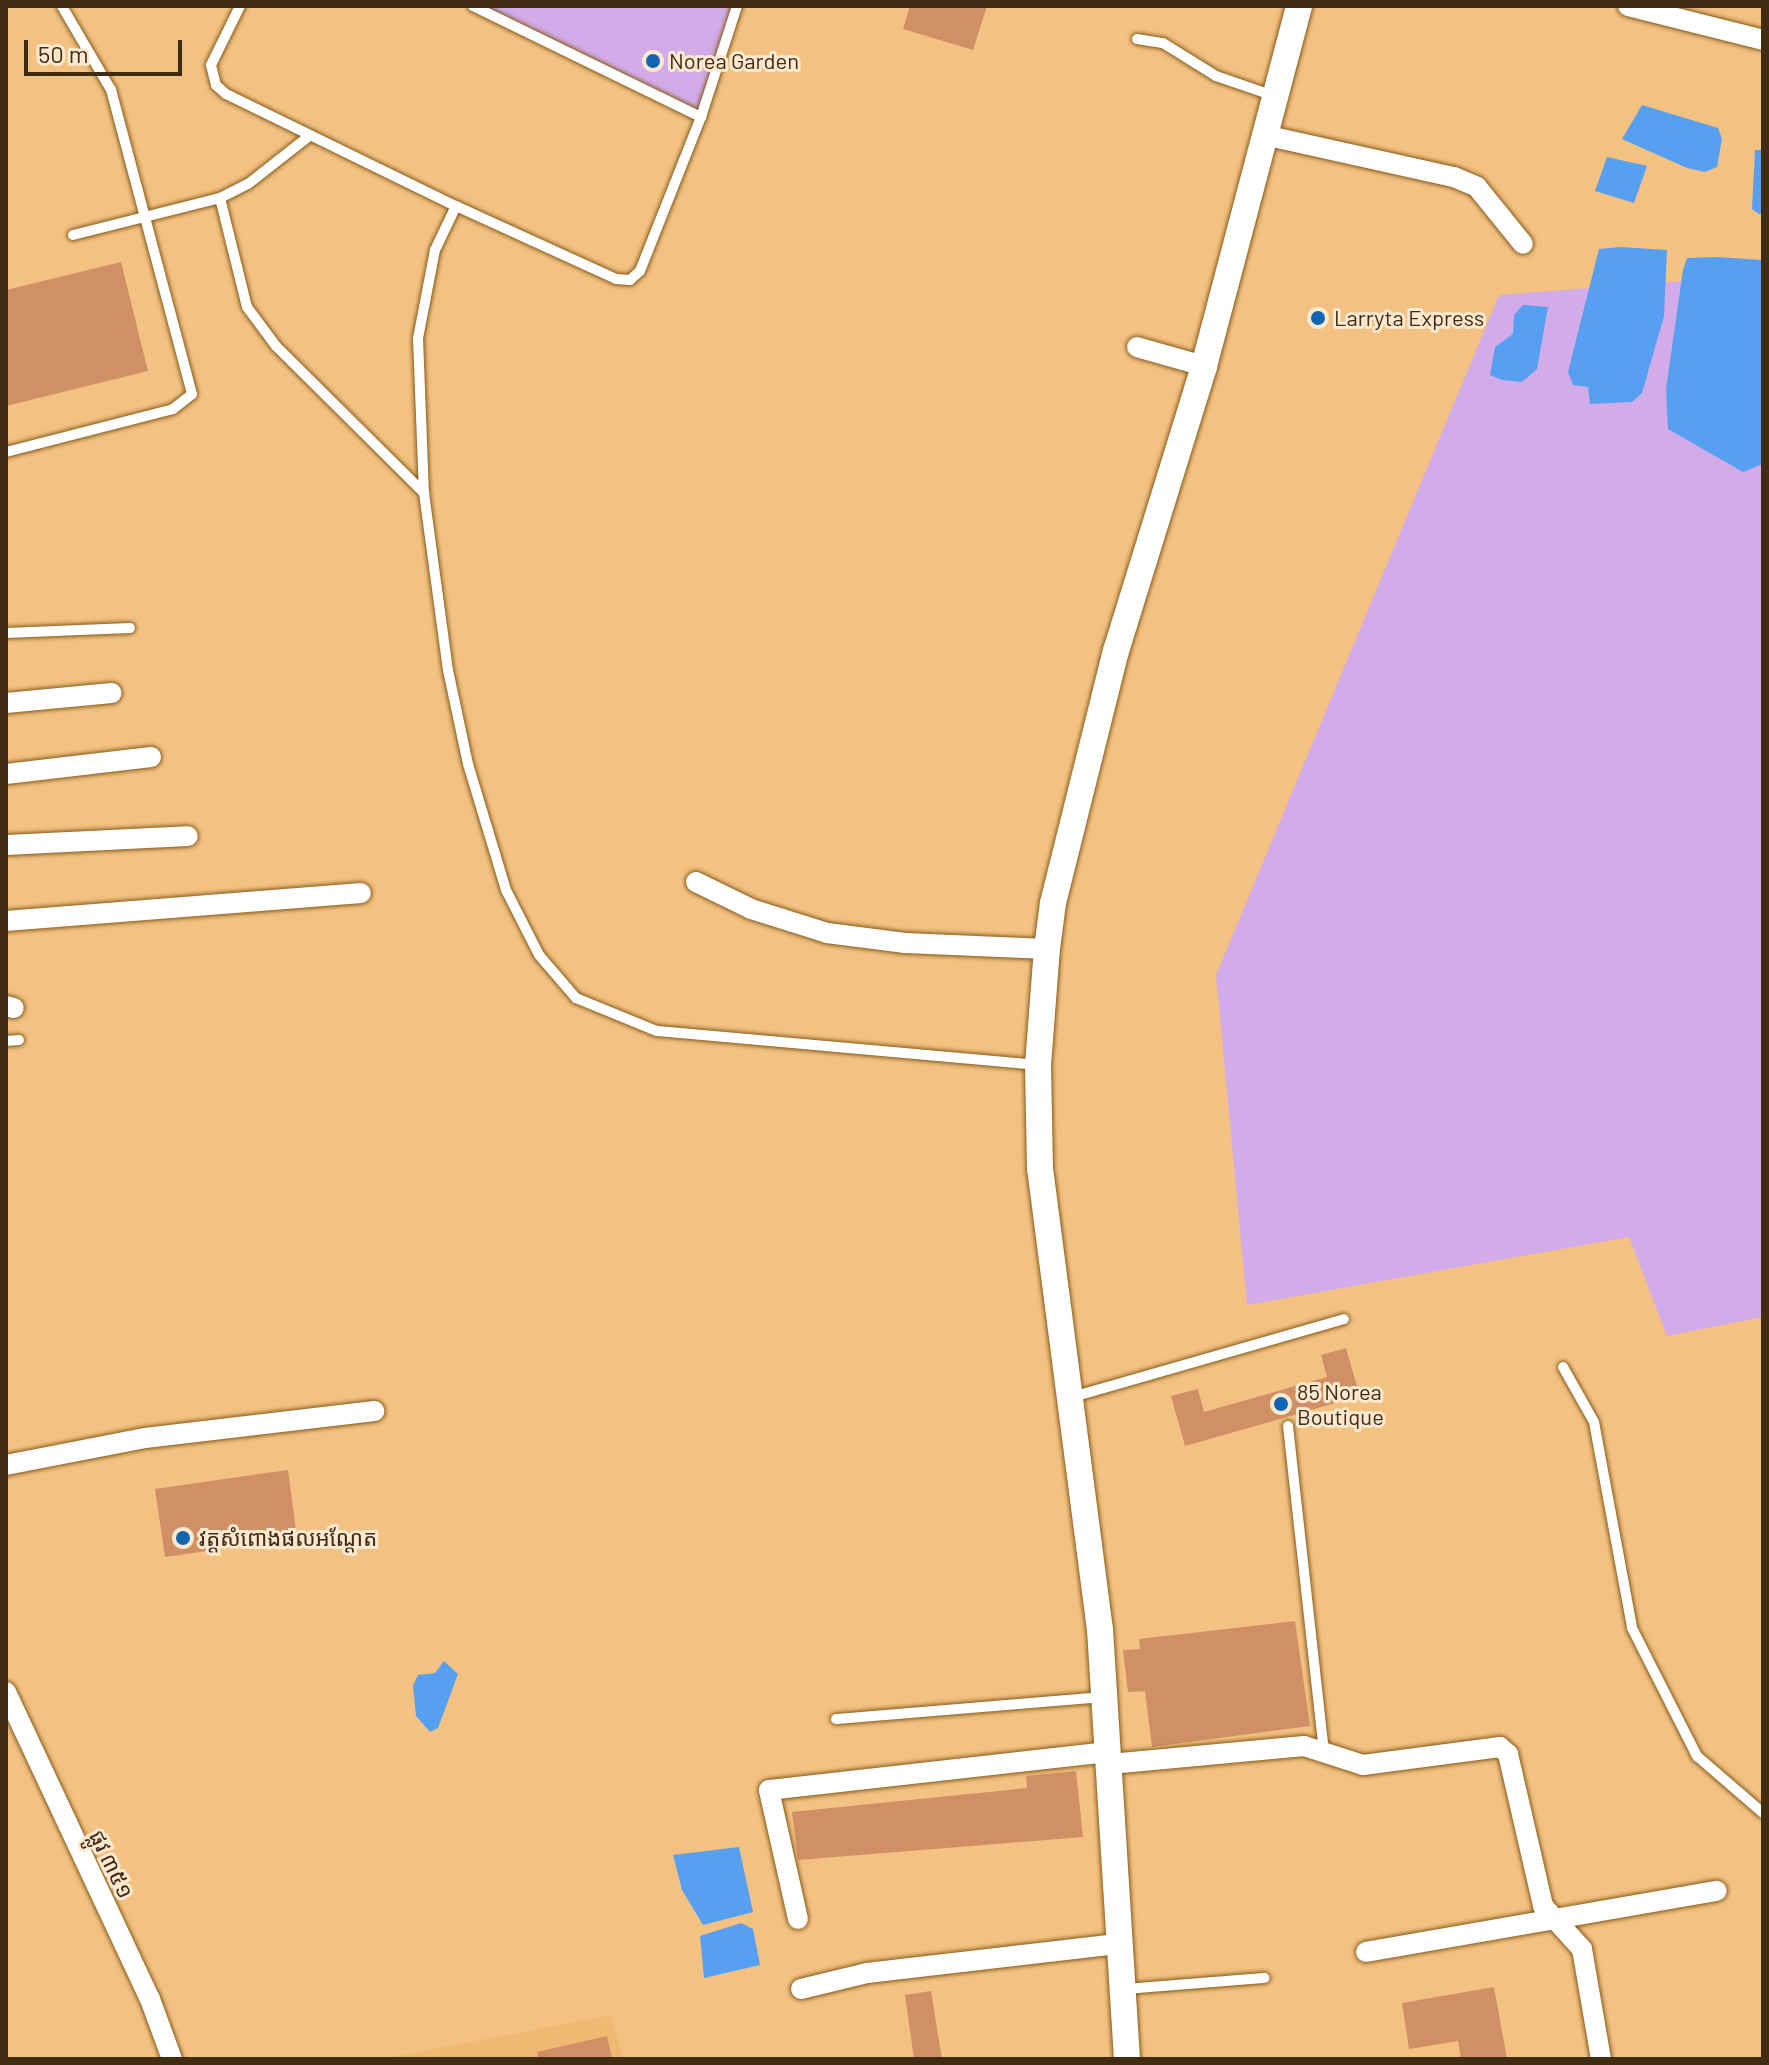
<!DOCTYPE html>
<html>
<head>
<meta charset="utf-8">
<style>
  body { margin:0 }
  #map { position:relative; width:1769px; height:2065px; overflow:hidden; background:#f3c283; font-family:Barlow,"Noto Sans Khmer",sans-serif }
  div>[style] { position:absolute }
  .built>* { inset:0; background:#efb973 }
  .green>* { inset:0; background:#d2ace9 }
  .water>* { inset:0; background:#57a0f1 }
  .building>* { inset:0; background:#d18f66 }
  .roads { filter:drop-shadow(0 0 2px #875b18) drop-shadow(0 0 2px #875b18) }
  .service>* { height:10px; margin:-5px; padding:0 5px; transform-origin:5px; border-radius:5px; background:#fff }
  .minor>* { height:20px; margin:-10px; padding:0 10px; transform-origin:10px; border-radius:10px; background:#fff }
  .tertiary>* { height:26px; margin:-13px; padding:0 13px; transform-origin:13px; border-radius:13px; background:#fff }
  .dots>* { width:22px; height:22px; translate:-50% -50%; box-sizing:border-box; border:4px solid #fde9d0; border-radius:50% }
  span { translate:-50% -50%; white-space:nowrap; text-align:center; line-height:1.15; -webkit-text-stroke:6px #fde9d0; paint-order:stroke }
  .poi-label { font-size:22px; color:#402c12 }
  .left { translate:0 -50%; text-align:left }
  .street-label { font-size:22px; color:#402c12 }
  .frame { position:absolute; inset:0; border:8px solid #402c12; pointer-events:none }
  .scale { position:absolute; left:24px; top:40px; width:158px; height:36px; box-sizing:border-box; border:4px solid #402c12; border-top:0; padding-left:10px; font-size:24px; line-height:28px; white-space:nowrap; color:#402c12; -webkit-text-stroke:6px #fde9d0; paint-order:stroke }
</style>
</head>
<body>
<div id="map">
  <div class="built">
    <div style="clip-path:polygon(610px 2015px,624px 2059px,381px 2059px)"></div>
  </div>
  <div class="green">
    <div style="clip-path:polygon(473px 6px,737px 6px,701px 117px)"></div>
    <div style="clip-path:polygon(1763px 275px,1763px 1317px,1667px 1336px,1629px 1237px,1247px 1305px,1216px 975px,1499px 295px)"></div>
  </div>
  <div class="water">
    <div style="clip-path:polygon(1642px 105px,1718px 128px,1722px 139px,1717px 167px,1705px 172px,1687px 168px,1622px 139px)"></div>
    <div style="clip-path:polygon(1755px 150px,1763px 150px,1763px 213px,1759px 214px,1752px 209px)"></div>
    <div style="clip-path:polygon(1607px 157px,1647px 166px,1634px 203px,1595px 191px)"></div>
    <div style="clip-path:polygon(1620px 247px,1667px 250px,1664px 316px,1642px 393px,1632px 402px,1590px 404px,1588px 387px,1573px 385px,1568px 372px,1599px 249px)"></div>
    <div style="clip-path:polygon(1716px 257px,1763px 260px,1763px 464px,1743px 472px,1668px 429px,1666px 389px,1683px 270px,1687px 258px)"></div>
    <div style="clip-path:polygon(1523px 305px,1548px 307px,1537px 369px,1522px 382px,1502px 380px,1490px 375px,1495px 347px,1513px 334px,1514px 315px)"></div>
    <div style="clip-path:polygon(444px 1661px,458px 1674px,438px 1728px,430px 1732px,416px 1716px,413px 1686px,418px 1675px,435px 1673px)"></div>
    <div style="clip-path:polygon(739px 1847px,753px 1912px,703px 1925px,682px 1890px,673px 1855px)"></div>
    <div style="clip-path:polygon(741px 1923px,753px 1929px,760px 1965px,704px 1978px,700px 1936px)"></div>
  </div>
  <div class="building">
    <div style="clip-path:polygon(910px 6px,987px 6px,973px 50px,903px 29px)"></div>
    <div style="clip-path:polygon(121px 262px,148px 371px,6px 406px,6px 290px)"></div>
    <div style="clip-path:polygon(1346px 1348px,1360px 1396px,1185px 1446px,1171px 1396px,1198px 1389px,1204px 1412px,1327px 1377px,1321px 1355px)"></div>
    <div style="clip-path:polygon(288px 1470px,297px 1538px,165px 1557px,155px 1489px)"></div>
    <div style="clip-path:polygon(1295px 1621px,1310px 1726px,1152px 1747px,1145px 1691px,1128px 1692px,1123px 1650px,1140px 1649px,1139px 1639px)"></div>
    <div style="clip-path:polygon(1076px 1771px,1083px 1837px,798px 1860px,792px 1812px,1027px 1788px,1026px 1776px)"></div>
    <div style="clip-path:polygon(1494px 1987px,1507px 2059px,1461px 2059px,1458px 2041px,1409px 2049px,1402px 2003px)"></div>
    <div style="clip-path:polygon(931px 1991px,942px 2059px,914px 2059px,905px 1995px)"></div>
    <div style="clip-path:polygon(607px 2036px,612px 2059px,538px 2059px,537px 2052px)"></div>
  </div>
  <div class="roads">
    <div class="service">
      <div style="left:240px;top:6px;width:66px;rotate:116.2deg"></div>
      <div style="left:211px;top:65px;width:21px;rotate:76deg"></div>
      <div style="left:216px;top:85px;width:13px;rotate:42deg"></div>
      <div style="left:226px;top:94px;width:256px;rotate:26deg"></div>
      <div style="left:456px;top:206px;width:176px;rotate:24.5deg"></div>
      <div style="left:616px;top:279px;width:14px;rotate:4deg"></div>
      <div style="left:630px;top:280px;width:13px;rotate:-42deg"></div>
      <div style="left:640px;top:271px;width:166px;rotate:-68.4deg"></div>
      <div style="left:701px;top:117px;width:117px;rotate:-72deg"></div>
      <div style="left:473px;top:6px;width:254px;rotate:26deg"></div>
      <div style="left:1137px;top:39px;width:26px;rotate:9deg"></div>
      <div style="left:1163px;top:43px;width:62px;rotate:31.9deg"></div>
      <div style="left:1216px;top:76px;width:61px;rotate:19deg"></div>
      <div style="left:220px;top:198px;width:112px;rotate:76.1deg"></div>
      <div style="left:247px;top:307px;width:49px;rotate:53.4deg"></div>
      <div style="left:276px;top:346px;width:209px;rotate:44.8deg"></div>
      <div style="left:456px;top:206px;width:49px;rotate:115.5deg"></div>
      <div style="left:435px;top:250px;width:90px;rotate:100.9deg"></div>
      <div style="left:418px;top:338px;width:155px;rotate:87.8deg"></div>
      <div style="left:424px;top:493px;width:179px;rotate:82.3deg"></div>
      <div style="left:448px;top:670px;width:96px;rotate:78deg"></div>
      <div style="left:468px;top:764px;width:132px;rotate:73.2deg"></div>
      <div style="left:506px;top:890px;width:73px;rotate:63.1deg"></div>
      <div style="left:539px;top:955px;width:57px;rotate:49.3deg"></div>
      <div style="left:576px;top:998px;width:87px;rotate:22.2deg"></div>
      <div style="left:657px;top:1031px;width:381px;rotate:5.1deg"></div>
      <div style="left:73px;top:235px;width:152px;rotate:-14.1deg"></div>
      <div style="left:220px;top:198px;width:31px;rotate:-27deg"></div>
      <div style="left:248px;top:184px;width:76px;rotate:-38.1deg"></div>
      <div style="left:6px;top:452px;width:172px;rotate:-14.4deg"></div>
      <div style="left:173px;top:409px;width:24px;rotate:-38deg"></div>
      <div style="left:192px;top:394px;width:315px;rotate:-104.9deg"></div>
      <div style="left:111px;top:90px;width:97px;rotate:-120.3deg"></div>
      <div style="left:6px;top:633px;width:124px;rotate:-2.3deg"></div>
      <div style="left:6px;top:1041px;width:13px;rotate:-4deg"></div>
      <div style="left:1563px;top:1367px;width:63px;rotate:60.6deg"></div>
      <div style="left:1594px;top:1422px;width:209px;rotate:79.5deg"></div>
      <div style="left:1632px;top:1628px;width:144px;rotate:63.1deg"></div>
      <div style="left:1697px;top:1756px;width:87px;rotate:40.8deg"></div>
      <div style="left:1069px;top:1398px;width:286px;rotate:-16deg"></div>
      <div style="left:1288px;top:1426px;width:329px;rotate:83.7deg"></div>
      <div style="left:836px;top:1719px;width:269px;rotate:-4.7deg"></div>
      <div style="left:1124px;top:1989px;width:141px;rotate:-4.5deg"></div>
    </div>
    <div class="minor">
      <div style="left:1628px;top:6px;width:139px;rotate:14.1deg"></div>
      <div style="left:1264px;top:135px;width:195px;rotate:12.5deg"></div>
      <div style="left:1454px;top:177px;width:25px;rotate:23deg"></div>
      <div style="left:1477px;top:187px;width:73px;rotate:51.1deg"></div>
      <div style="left:1137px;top:347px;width:70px;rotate:15.8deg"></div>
      <div style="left:6px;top:703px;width:106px;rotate:-5.4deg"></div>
      <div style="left:6px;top:774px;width:146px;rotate:-6.7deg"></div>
      <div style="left:6px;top:845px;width:182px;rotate:-2.8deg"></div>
      <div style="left:696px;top:882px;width:61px;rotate:26.1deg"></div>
      <div style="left:751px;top:909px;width:80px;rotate:17.5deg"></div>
      <div style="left:827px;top:933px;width:79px;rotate:7.3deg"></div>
      <div style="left:905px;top:943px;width:142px;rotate:2.4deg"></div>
      <div style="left:6px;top:921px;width:356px;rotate:-4.5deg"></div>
      <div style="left:6px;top:1006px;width:8px;rotate:14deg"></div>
      <div style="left:6px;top:1465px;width:142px;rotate:-11deg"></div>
      <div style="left:145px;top:1438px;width:231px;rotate:-6.7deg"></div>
      <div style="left:6px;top:1692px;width:339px;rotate:64.9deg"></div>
      <div style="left:150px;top:1999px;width:64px;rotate:69.9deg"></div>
      <div style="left:1110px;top:1764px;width:195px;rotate:-5.3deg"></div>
      <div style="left:1304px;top:1746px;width:62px;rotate:17.9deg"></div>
      <div style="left:1363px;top:1765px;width:138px;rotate:-7.5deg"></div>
      <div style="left:1500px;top:1747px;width:11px;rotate:41deg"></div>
      <div style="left:1508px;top:1754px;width:156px;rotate:77deg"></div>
      <div style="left:1543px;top:1906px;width:58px;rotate:47.8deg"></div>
      <div style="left:1582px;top:1949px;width:112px;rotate:80.2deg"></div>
      <div style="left:798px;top:1919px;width:132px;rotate:-102.7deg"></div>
      <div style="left:769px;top:1790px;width:342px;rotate:-6.4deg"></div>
      <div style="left:1366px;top:1952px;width:356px;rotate:-9.9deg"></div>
      <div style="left:801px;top:1989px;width:68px;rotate:-13.6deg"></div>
      <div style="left:867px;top:1973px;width:254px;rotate:-6.6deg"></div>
    </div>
    <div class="tertiary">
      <div style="left:1127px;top:2059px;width:430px;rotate:-93.6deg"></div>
      <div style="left:1100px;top:1630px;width:465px;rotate:-97.4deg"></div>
      <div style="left:1040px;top:1169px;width:104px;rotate:-91.1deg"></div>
      <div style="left:1038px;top:1065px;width:116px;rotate:-85.6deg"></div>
      <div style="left:1047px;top:949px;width:46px;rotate:-82.6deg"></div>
      <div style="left:1053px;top:903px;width:260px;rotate:-76deg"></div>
      <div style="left:1116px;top:651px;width:298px;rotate:-72.8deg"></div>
      <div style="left:1204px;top:366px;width:372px;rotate:-75.2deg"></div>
    </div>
  </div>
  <div class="dots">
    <div style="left:653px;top:61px;background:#1265b3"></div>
    <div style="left:1318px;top:318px;background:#1265b3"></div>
    <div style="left:1281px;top:1404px;background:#1265b3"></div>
    <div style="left:183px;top:1538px;background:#1265b3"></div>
  </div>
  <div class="poi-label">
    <span class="left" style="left:669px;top:61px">Norea Garden</span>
    <span class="left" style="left:1334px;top:318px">Larryta Express</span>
    <span class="left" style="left:1297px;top:1404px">85 Norea<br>Boutique</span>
    <span class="left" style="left:199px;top:1538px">វត្តសំពោងផលអណ្តែត</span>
  </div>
  <div class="street-label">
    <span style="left:112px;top:1864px;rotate:64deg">ផ្លូវ ៣៥១</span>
  </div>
  <div class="frame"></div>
  <div class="scale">50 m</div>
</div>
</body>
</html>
